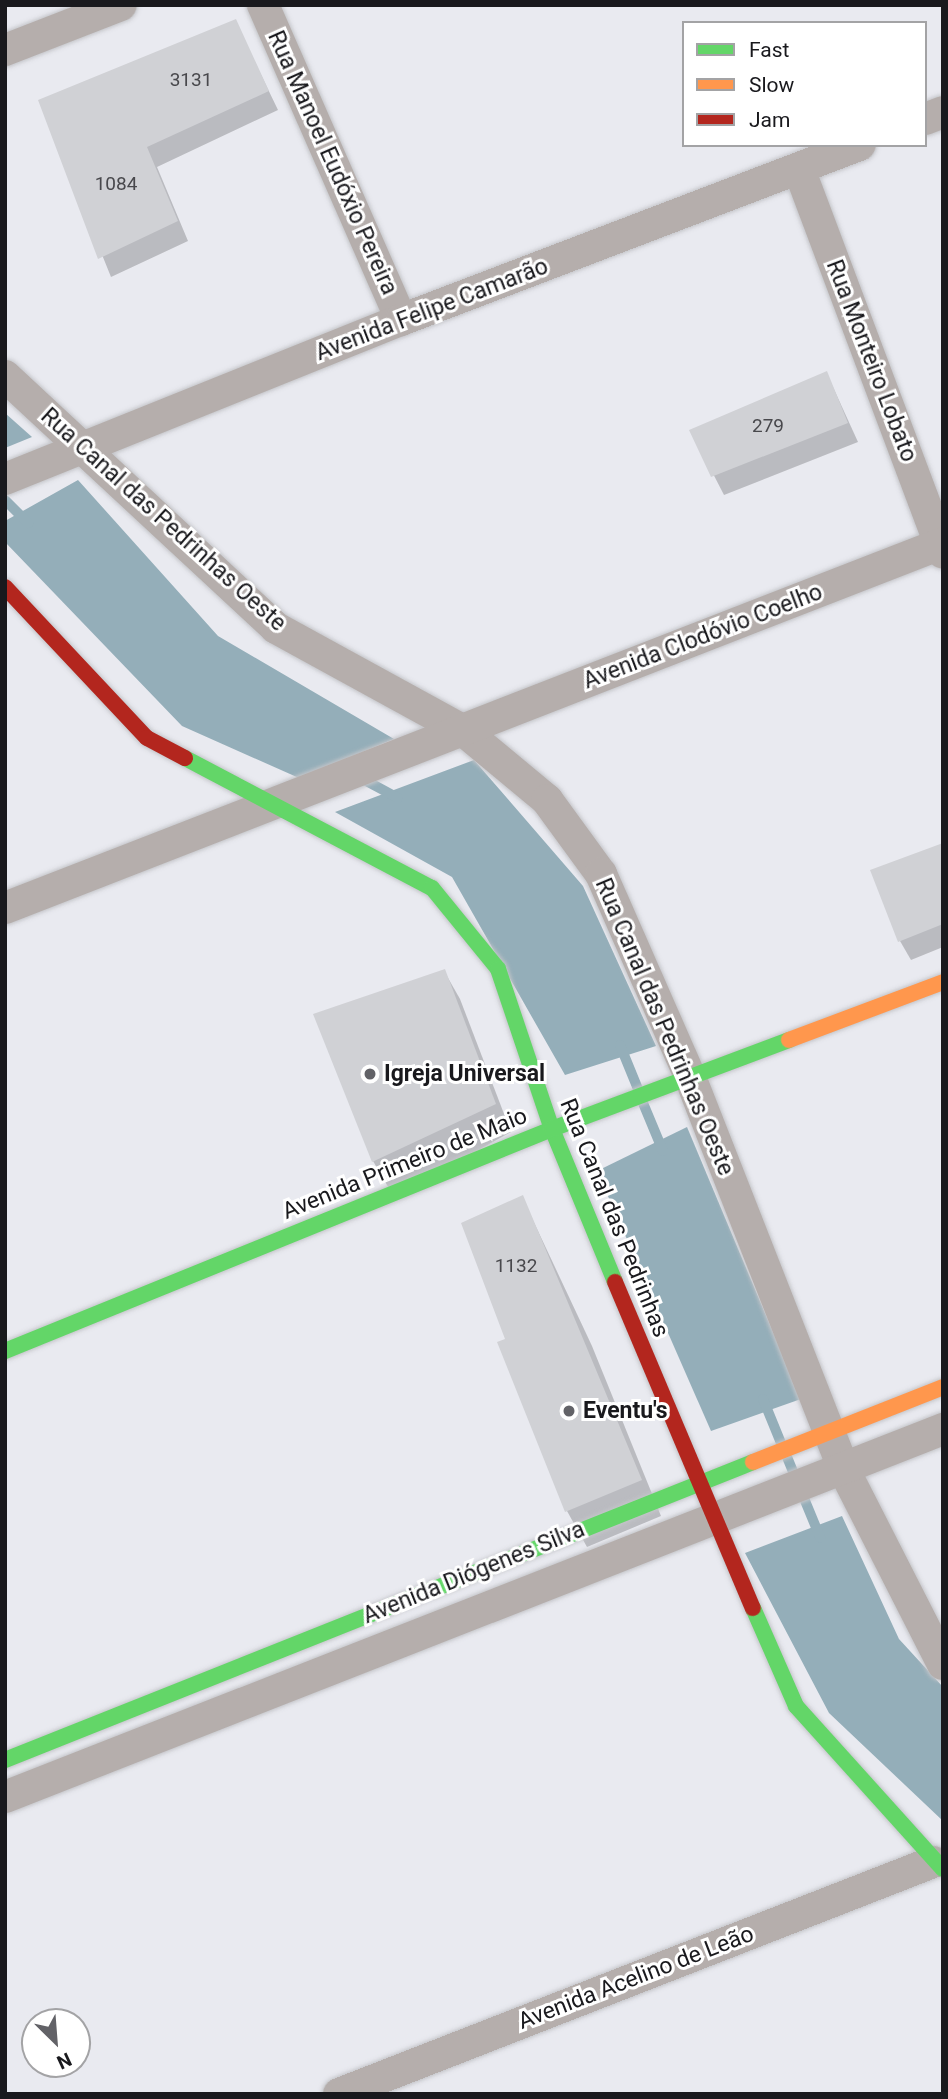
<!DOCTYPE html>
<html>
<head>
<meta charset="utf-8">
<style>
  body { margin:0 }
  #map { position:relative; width:948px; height:2099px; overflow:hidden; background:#e9eaf0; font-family:Roboto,sans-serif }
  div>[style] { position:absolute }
  .water>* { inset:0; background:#94aeb9 }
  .shadow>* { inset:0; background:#0003 }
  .stream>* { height:10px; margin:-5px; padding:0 5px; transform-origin:5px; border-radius:5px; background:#94aeb9 }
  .building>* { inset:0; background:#d0d1d5 }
  .roads { filter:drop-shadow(0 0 2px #c4c5c9) drop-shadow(0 0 2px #c4c5c9) }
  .street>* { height:32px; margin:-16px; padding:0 16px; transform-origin:16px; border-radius:16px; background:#b5aeac }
  .fast>* { height:16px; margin:-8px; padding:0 8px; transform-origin:8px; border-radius:8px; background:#63d668 }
  .slow>* { height:16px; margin:-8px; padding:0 8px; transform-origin:8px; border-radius:8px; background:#ff974d }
  .jam>* { height:16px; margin:-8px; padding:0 8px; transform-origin:8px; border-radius:8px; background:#b3261e }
  .dots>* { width:19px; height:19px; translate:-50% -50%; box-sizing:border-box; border:4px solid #fff; border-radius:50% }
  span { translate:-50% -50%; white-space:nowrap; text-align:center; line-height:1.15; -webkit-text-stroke:6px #fff; paint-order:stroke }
  .number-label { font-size:19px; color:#48484c }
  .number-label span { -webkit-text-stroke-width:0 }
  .street-label { font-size:23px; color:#19191d }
  .poi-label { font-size:23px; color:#19191d; font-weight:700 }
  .left { translate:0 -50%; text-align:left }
  .frame { position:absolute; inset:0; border:7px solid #19191d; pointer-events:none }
  .legend { position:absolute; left:682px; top:21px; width:245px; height:126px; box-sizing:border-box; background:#fff; border:2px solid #a3a3a5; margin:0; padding:9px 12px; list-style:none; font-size:21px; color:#19191d }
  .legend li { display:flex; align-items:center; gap:14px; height:35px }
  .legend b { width:35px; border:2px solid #a3a3a5 }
  .north { position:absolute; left:21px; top:2008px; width:70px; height:70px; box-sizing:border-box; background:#fff; border:2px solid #a3a3a5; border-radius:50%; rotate:155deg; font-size:19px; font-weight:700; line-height:28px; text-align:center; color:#19191d }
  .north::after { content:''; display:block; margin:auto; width:24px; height:32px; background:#626267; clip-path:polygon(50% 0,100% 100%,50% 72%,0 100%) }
</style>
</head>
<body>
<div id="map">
  <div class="water">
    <div style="clip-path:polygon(5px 413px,32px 437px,5px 448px)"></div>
    <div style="clip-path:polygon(78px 480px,218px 636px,394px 739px,299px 778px,182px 726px,5px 542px,5px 521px)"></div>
    <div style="clip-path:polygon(474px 760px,583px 886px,656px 1046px,565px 1075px,452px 877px,335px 812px)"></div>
    <div style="clip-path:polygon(687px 1127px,801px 1399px,711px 1431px,597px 1171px)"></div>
    <div style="clip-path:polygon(842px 1516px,899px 1639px,943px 1687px,943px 1821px,829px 1713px,745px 1553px)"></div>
  </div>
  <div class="shadow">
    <div style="clip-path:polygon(235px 21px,278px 110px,157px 167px,188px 241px,111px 277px,40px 101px)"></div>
    <div style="clip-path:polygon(827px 374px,858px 442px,724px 495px,691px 431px)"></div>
    <div style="clip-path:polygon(943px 844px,943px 947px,911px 960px,900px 941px)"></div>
    <div style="clip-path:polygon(444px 971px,460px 999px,511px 1132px,394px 1197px,373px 1161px)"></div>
    <div style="clip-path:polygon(522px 1197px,592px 1346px,661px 1516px,587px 1547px,567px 1511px,508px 1339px)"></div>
  </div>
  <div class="stream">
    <div style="left:5px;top:500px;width:33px;rotate:45deg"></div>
    <div style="left:359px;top:777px;width:44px;rotate:28.3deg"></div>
    <div style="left:620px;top:1045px;width:48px;rotate:67.8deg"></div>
    <div style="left:643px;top:1103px;width:52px;rotate:67.4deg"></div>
    <div style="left:763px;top:1399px;width:48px;rotate:67.8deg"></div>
    <div style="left:787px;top:1457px;width:87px;rotate:67.6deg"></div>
  </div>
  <div class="building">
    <div style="clip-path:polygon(236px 19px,269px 91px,147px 147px,178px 221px,98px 259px,38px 100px)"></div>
    <div style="clip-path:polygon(827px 371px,848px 423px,711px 477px,689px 430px)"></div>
    <div style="clip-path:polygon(943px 843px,943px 924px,898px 942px,870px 870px)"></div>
    <div style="clip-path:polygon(445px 969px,496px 1104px,372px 1162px,313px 1014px)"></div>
    <div style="clip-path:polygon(523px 1195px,642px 1480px,565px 1512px,497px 1342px,505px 1339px,461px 1223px)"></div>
  </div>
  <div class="roads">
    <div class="street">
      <div style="left:263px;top:5px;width:344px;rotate:66.3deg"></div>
      <div style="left:5px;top:50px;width:124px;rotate:-21.2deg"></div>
      <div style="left:925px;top:119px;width:19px;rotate:-21deg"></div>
      <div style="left:799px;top:169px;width:410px;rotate:69.4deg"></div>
      <div style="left:5px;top:376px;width:370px;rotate:42.9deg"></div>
      <div style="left:276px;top:628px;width:214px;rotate:28.7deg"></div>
      <div style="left:464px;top:731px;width:108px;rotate:39.7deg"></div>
      <div style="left:547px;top:800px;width:92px;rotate:53.9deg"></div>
      <div style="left:601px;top:874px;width:222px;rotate:66.3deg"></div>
      <div style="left:690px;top:1077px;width:420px;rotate:68.6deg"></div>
      <div style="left:843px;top:1468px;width:220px;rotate:63deg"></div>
      <div style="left:5px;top:479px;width:427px;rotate:-21.9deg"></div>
      <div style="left:401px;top:320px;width:491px;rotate:-20.9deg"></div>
      <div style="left:5px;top:908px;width:1007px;rotate:-21.26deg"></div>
      <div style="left:5px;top:1797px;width:1008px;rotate:-21.42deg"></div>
      <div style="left:339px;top:2094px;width:638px;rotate:-21.33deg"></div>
    </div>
    <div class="fast">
      <div style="left:185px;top:758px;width:279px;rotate:27.8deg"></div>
      <div style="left:432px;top:888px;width:104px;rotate:50.8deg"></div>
      <div style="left:498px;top:969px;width:169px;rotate:71.4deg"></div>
      <div style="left:552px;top:1129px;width:165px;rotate:67.6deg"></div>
      <div style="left:5px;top:1351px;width:590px;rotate:-22.09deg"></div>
      <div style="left:552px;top:1129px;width:253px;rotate:-20.6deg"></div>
      <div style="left:753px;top:1608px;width:107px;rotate:66.3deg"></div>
      <div style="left:796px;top:1706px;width:219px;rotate:48deg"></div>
      <div style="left:5px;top:1760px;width:805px;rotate:-21.72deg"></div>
    </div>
    <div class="slow">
      <div style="left:789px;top:1040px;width:165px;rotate:-20.6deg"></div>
      <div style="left:753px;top:1462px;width:204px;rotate:-21.5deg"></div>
    </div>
    <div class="jam">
      <div style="left:5px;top:587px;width:207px;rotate:46.8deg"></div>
      <div style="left:147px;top:738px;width:43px;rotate:27.8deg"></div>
      <div style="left:615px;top:1282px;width:354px;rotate:67.1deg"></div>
    </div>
  </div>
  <div class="dots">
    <div style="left:370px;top:1074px;background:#626267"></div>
    <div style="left:569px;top:1411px;background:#626267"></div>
  </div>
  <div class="number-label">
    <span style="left:191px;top:80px">3131</span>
    <span style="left:116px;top:184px">1084</span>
    <span style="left:768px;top:426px">279</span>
    <span style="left:516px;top:1266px">1132</span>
  </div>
  <div class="street-label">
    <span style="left:332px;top:163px;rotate:66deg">Rua Manoel Eudóxio Pereira</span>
    <span style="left:432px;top:310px;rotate:-21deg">Avenida Felipe Camarão</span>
    <span style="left:871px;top:361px;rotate:69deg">Rua Monteiro Lobato</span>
    <span style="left:163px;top:520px;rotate:42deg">Rua Canal das Pedrinhas Oeste</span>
    <span style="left:703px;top:637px;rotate:-21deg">Avenida Clodóvio Coelho</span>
    <span style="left:664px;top:1027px;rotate:67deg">Rua Canal das Pedrinhas Oeste</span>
    <span style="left:405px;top:1164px;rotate:-22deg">Avenida Primeiro de Maio</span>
    <span style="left:614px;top:1218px;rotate:68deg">Rua Canal das Pedrinhas</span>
    <span style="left:474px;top:1573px;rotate:-22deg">Avenida Diógenes Silva</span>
    <span style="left:636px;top:1978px;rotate:-21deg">Avenida Acelino de Leão</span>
  </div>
  <div class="poi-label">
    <span class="left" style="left:384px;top:1074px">Igreja Universal</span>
    <span class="left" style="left:583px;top:1411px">Eventu's</span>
  </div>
  <div class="frame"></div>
  <ul class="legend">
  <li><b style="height:9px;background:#63d668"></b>Fast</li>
  <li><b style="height:9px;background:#ff974d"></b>Slow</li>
  <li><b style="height:9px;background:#b3261e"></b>Jam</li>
  </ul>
  <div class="north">N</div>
</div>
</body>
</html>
